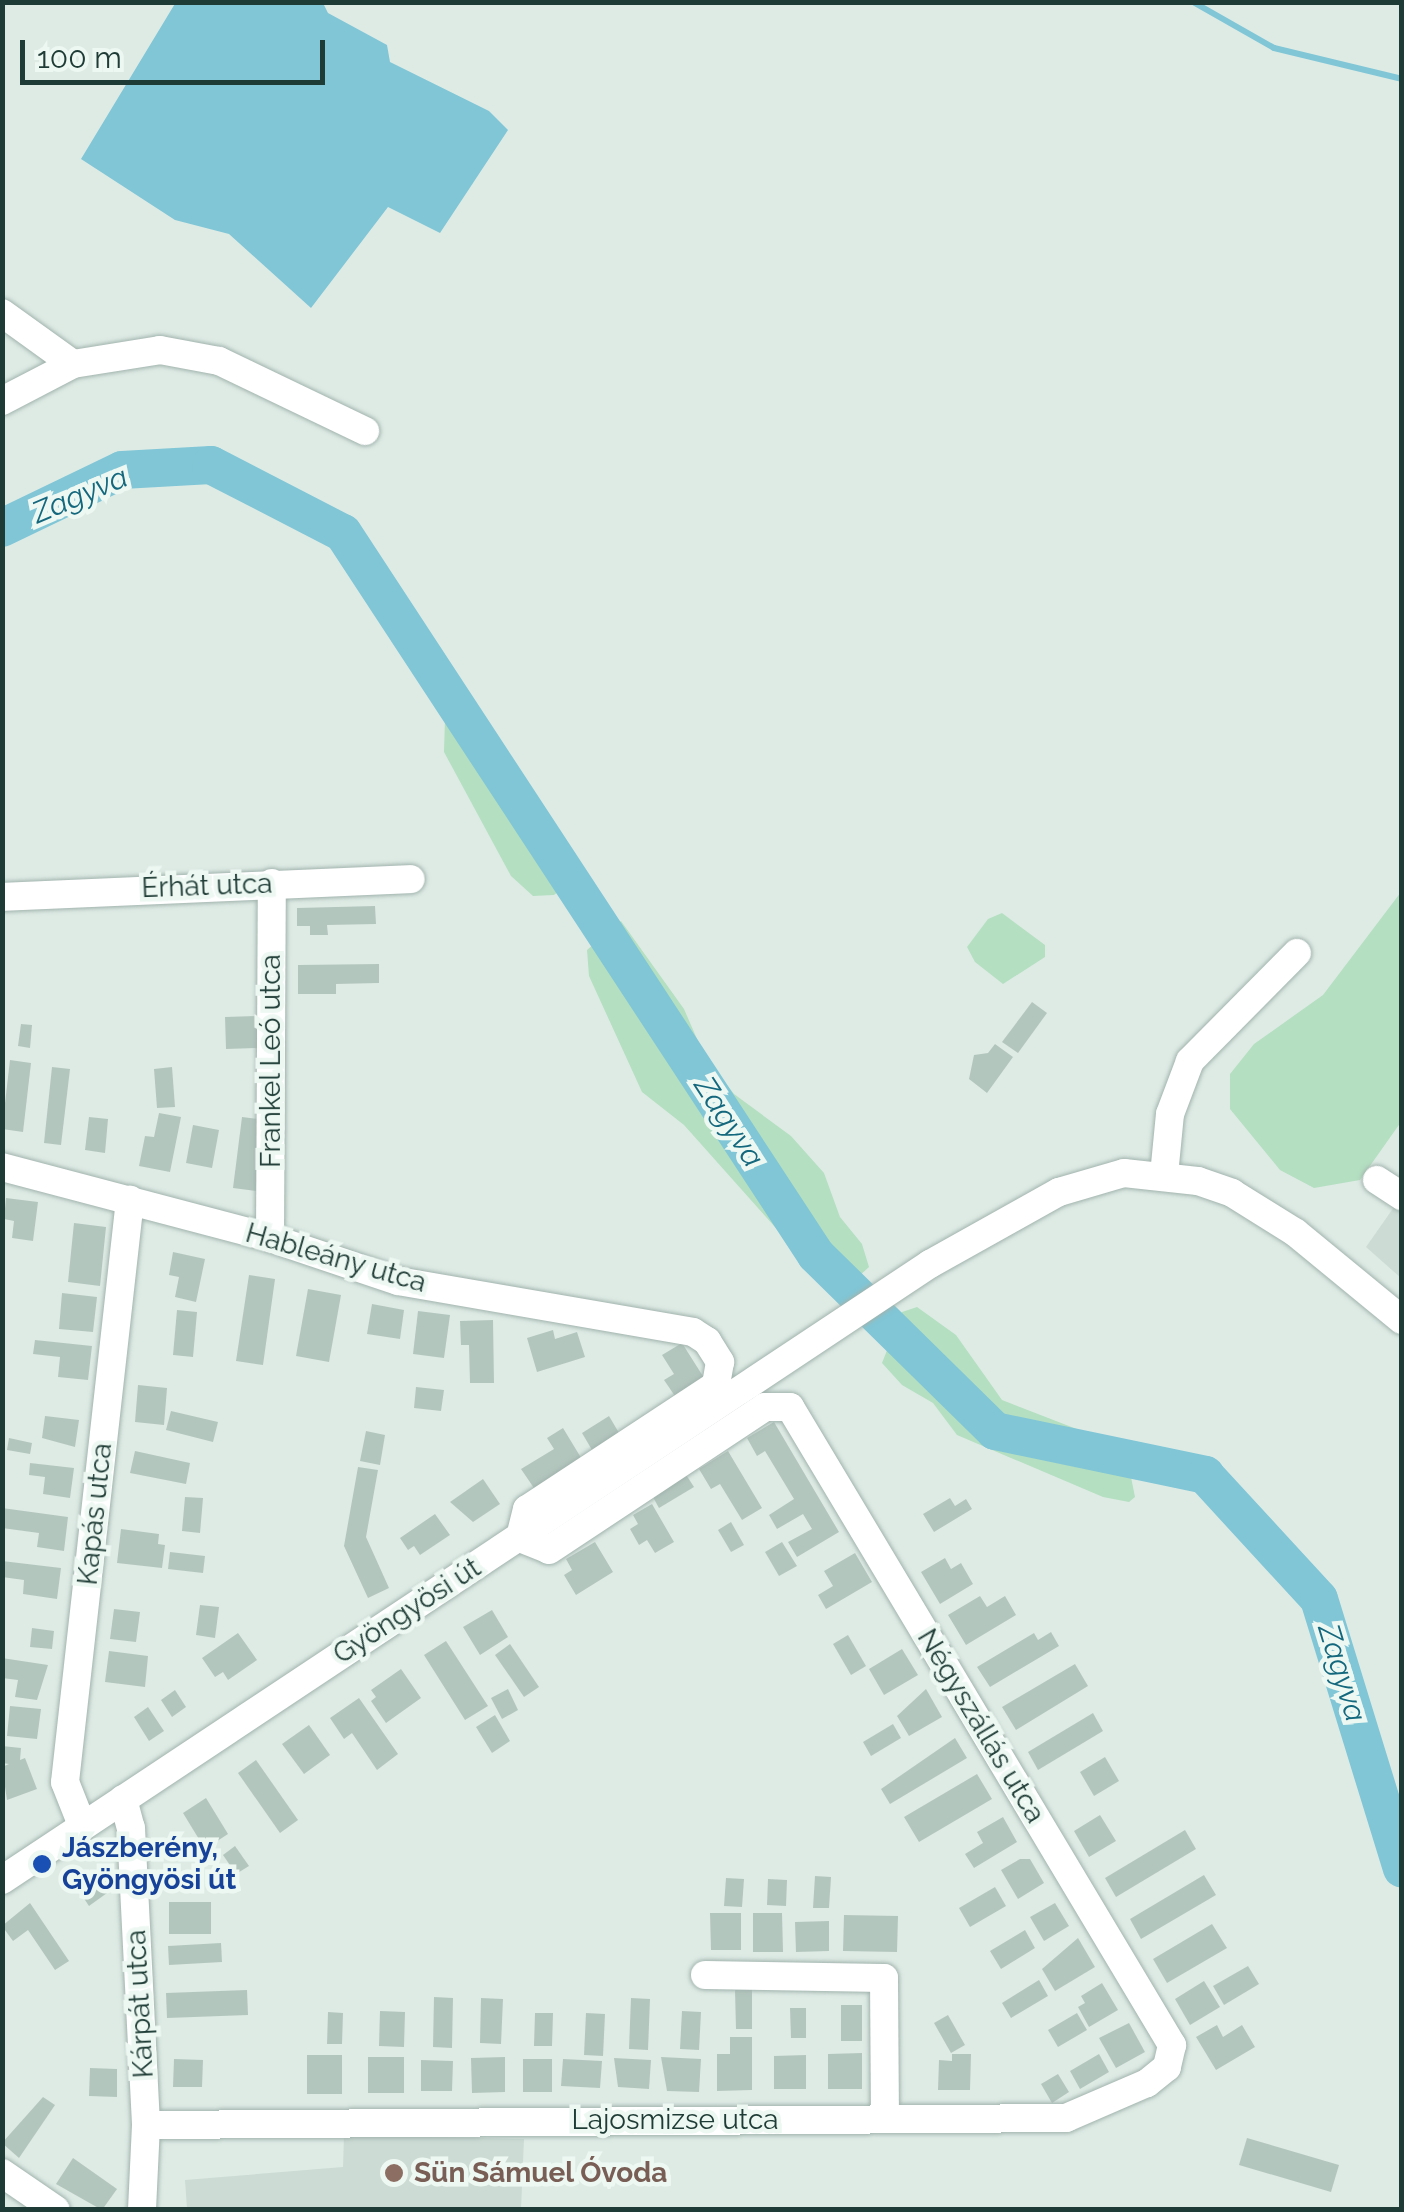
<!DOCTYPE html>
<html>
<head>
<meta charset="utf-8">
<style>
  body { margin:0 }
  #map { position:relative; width:1404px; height:2212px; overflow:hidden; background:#deebe5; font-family:Raleway,sans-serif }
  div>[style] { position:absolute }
  .built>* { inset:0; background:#ccdbd4 }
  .green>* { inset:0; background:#b4dfc1 }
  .water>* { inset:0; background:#80c6d6 }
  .stream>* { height:6px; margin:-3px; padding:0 3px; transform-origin:3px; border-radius:3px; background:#80c6d6 }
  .river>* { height:38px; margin:-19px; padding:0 19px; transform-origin:19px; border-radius:19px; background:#80c6d6 }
  .building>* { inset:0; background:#b3c6be }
  .roads { filter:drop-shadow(0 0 2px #a1b3ad) drop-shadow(0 0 2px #a1b3ad) }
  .minor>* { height:28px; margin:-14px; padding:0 14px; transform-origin:14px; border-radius:14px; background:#fff }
  .dots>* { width:28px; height:28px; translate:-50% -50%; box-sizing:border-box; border:5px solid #eef8f3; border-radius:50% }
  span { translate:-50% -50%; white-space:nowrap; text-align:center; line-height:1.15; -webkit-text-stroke:9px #eef8f3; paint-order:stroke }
  .street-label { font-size:28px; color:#1e3c35 }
  .transit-label { font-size:28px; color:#164399; font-weight:700 }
  .left { translate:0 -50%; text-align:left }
  .education-label { font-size:28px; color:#785e54; font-weight:700 }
  .water-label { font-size:30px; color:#13687d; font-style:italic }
  .frame { position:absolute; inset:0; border:5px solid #1e3c35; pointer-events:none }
  .scale { position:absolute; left:20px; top:40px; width:305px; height:45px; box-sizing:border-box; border:5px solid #1e3c35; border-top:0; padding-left:12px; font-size:30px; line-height:35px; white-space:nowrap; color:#1e3c35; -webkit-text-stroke:8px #eef8f3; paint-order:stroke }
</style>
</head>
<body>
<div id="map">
  <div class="built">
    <div style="clip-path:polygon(1401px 1197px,1401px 1278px,1366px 1247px)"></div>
    <div style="clip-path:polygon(344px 2135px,524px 2139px,521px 2209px,187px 2209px,185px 2180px,343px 2167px)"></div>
  </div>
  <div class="green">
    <div style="clip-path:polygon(472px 708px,582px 874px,554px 895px,533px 896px,511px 876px,444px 752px,445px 719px)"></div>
    <div style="clip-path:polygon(1401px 892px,1401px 1122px,1360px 1180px,1314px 1188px,1280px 1170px,1230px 1109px,1230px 1074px,1254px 1044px,1323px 995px)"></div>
    <div style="clip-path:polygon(1002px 913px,1045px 945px,1045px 957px,1003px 984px,975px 962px,967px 947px,988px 919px)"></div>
    <div style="clip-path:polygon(621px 921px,684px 1009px,704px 1055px,734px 1094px,791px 1136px,824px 1173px,840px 1217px,862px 1244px,869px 1267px,858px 1277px,814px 1271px,684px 1125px,642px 1092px,589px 976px,587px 950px)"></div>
    <div style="clip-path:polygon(917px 1307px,956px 1335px,1002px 1400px,1087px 1433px,1131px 1477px,1135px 1497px,1129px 1502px,1103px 1497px,957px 1435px,933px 1403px,902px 1385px,882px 1363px,902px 1312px)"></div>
  </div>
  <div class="water">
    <div style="clip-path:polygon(176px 2px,323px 3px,328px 13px,387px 45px,390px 62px,489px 111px,508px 130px,440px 233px,388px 207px,311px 308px,229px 234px,175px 220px,81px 159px)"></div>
  </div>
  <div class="stream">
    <div style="left:1193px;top:2px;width:93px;rotate:29.6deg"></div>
    <div style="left:1274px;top:48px;width:132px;rotate:13.6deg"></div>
  </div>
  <div class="river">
    <div style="left:2px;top:528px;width:133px;rotate:-25.8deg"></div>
    <div style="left:122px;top:470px;width:89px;rotate:-3.2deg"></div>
    <div style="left:211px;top:465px;width:148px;rotate:27.3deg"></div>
    <div style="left:343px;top:533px;width:863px;rotate:56.77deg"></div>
    <div style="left:816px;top:1255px;width:251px;rotate:44.5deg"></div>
    <div style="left:995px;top:1431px;width:215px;rotate:11.8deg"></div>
    <div style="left:1205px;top:1475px;width:168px;rotate:47.4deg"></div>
    <div style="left:1319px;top:1599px;width:282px;rotate:72.9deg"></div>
  </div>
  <div class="building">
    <div style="clip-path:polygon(375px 906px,376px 924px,327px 925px,328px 935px,310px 935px,310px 926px,297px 926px,297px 908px)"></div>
    <div style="clip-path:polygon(379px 964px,379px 983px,336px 984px,336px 994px,298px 994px,298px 965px)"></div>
    <div style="clip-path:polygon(1032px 1002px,1047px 1013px,1018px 1053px,1002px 1042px)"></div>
    <div style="clip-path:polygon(260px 1016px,260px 1048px,226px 1049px,225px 1017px)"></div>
    <div style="clip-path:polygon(21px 1024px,32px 1025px,30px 1048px,18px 1046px)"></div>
    <div style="clip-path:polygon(995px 1044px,1013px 1057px,987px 1093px,969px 1079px,974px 1055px,988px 1053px)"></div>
    <div style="clip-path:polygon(10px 1060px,31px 1063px,23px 1132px,2px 1129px)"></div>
    <div style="clip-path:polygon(52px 1067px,70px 1069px,61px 1145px,44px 1143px)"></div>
    <div style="clip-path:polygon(172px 1067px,175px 1107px,157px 1108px,154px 1069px)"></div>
    <div style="clip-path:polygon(159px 1113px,181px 1117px,170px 1172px,139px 1166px,145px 1136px,154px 1137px)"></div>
    <div style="clip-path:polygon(89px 1117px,108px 1119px,105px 1153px,85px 1150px)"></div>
    <div style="clip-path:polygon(242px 1117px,266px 1120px,257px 1191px,233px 1188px)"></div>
    <div style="clip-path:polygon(193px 1125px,219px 1130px,212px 1168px,186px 1163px)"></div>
    <div style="clip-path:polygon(6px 1198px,38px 1202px,33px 1241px,12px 1238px,14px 1221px,4px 1219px)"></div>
    <div style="clip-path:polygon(74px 1223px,106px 1227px,100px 1286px,68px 1282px)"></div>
    <div style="clip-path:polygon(173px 1252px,205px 1259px,196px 1302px,175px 1297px,179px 1277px,169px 1275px)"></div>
    <div style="clip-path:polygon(249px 1275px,275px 1279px,263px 1365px,236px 1361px)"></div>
    <div style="clip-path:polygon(308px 1289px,341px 1295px,329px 1362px,296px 1356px)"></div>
    <div style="clip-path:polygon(62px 1293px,97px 1297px,93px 1332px,59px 1329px)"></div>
    <div style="clip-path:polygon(372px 1304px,404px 1310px,400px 1339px,367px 1334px)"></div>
    <div style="clip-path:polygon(177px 1310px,197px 1312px,193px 1357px,173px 1355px)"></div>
    <div style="clip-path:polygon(418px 1311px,450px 1315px,444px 1358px,413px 1354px)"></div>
    <div style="clip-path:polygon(493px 1320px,494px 1383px,470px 1383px,469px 1345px,461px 1345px,460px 1321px)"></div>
    <div style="clip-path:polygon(553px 1330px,555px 1339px,577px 1332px,585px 1357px,537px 1372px,527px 1338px)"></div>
    <div style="clip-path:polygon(35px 1340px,92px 1346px,88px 1380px,58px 1377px,60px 1357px,33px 1354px)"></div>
    <div style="clip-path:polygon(682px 1343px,706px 1381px,677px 1399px,664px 1380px,674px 1374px,662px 1355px)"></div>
    <div style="clip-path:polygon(138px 1385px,167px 1388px,164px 1425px,135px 1422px)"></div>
    <div style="clip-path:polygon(416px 1387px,444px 1390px,441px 1411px,414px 1408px)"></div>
    <div style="clip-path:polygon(171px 1411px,218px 1422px,213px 1442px,166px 1430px)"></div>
    <div style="clip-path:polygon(45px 1416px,79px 1420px,75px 1447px,42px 1438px)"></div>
    <div style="clip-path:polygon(609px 1416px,622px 1438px,595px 1455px,582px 1433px)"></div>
    <div style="clip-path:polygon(774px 1422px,839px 1532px,797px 1557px,788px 1542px,812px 1529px,803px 1514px,777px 1529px,769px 1515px,794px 1499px,765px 1451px,757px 1456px,747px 1438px)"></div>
    <div style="clip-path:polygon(563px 1428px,583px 1461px,536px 1491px,521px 1469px,554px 1449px,547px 1438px)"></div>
    <div style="clip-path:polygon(366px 1431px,385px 1435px,380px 1465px,360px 1461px)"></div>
    <div style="clip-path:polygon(9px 1438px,32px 1443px,30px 1454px,7px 1450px)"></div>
    <div style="clip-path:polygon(135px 1451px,190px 1463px,186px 1484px,130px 1473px)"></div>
    <div style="clip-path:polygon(728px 1451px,762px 1508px,742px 1520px,720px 1484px,711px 1489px,699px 1469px)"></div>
    <div style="clip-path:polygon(30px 1463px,74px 1468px,70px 1498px,43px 1494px,45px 1477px,29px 1475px)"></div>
    <div style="clip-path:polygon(358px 1467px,378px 1470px,366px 1537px,389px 1588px,368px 1598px,344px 1546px)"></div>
    <div style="clip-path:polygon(683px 1470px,694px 1487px,659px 1508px,649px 1490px)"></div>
    <div style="clip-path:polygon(483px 1479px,500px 1504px,473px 1522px,450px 1502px)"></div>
    <div style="clip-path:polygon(185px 1497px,203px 1498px,200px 1533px,182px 1531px)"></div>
    <div style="clip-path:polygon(950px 1498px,955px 1506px,966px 1499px,972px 1509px,934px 1532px,923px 1514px)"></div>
    <div style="clip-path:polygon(652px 1504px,674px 1542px,655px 1553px,647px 1540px,639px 1545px,630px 1529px,638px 1524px,633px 1515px)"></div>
    <div style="clip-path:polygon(2px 1508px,68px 1517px,64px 1551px,37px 1547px,39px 1533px,2px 1528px)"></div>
    <div style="clip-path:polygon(435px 1514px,450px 1535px,420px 1555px,414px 1546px,408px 1550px,400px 1538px)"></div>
    <div style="clip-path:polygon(731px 1522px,744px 1545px,731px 1552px,718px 1530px)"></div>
    <div style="clip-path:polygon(121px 1529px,159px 1534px,158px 1544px,165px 1545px,162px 1568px,117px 1563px)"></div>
    <div style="clip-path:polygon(595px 1542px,613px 1572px,576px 1595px,564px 1575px,572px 1570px,566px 1559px)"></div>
    <div style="clip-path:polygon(782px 1542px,797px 1566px,779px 1576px,765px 1552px)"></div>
    <div style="clip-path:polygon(170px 1552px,205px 1556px,203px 1573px,168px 1569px)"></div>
    <div style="clip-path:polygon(855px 1553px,872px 1582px,826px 1609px,818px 1595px,833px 1586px,824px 1571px)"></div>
    <div style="clip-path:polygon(945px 1558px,951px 1569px,961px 1563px,973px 1584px,940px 1604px,921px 1572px)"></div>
    <div style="clip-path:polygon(2px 1561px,61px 1568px,57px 1599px,23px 1594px,24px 1580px,2px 1577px)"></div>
    <div style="clip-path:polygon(980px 1596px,987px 1607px,1005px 1596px,1016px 1615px,966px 1645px,948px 1615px)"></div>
    <div style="clip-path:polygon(200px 1605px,219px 1607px,215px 1638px,196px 1635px)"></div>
    <div style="clip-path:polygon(114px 1609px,140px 1612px,136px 1642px,110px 1639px)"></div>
    <div style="clip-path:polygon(492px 1610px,508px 1637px,480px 1655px,463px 1627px)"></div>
    <div style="clip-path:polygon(32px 1628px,54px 1631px,52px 1649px,30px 1647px)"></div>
    <div style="clip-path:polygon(1051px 1632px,1059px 1646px,990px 1687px,977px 1667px,1034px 1633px,1038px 1640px)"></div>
    <div style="clip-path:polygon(238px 1633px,257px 1660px,228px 1680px,223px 1672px,215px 1677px,202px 1658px)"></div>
    <div style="clip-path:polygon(848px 1635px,866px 1666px,851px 1675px,833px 1644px)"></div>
    <div style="clip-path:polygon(446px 1641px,488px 1706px,465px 1720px,424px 1655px)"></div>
    <div style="clip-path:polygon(510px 1644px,539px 1687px,524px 1697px,495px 1655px)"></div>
    <div style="clip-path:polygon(902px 1649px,918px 1675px,884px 1695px,869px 1669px)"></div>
    <div style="clip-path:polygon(109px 1651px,148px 1656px,145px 1687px,105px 1682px)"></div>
    <div style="clip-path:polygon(2px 1658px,48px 1665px,37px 1700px,15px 1697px,18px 1680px,2px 1678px)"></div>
    <div style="clip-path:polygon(1075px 1664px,1088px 1686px,1016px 1730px,1002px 1707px)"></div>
    <div style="clip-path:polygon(401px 1669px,421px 1698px,386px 1723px,371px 1701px,376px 1697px,371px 1690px)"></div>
    <div style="clip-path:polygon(508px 1689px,518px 1710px,502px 1719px,491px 1698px)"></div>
    <div style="clip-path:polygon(926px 1689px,942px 1717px,909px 1736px,897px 1716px)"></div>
    <div style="clip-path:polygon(175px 1690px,186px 1707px,172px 1717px,161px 1700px)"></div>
    <div style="clip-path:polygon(359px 1698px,398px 1754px,377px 1770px,352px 1733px,344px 1739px,330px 1718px)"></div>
    <div style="clip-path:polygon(10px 1706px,41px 1709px,37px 1739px,7px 1736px)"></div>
    <div style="clip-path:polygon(148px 1707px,164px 1731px,149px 1741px,134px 1717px)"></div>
    <div style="clip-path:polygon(1093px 1713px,1103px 1731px,1038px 1770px,1028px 1752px)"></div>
    <div style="clip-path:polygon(495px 1715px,510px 1741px,492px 1753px,476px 1727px)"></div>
    <div style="clip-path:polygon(893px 1724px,901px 1738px,871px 1756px,863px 1742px)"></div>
    <div style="clip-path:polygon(309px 1725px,330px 1755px,304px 1774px,282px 1744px)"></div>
    <div style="clip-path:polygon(955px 1738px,967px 1758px,890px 1804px,881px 1789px)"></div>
    <div style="clip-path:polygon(2px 1746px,21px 1748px,20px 1760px,25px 1758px,37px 1789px,7px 1800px,2px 1767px,9px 1764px,2px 1763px)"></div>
    <div style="clip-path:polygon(1105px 1757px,1119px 1781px,1094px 1796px,1080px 1772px)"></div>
    <div style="clip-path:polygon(256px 1760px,298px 1820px,280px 1833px,238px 1773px)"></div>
    <div style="clip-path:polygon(977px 1774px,992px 1799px,919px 1842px,904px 1817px)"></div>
    <div style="clip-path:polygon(206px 1798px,228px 1834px,205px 1849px,183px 1813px)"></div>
    <div style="clip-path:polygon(1100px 1815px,1116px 1841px,1089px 1857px,1074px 1831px)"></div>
    <div style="clip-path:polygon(1003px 1817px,1017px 1842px,974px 1868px,965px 1854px,983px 1843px,977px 1832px)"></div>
    <div style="clip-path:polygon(1185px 1830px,1196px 1849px,1116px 1897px,1105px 1878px)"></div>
    <div style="clip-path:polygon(235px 1846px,249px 1866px,236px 1874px,223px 1855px)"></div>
    <div style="clip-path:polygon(1020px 1859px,1030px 1859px,1044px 1883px,1018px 1899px,1001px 1870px)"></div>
    <div style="clip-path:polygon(100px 1868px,114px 1888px,89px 1906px,75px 1885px)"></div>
    <div style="clip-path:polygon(1204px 1875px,1216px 1895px,1141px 1939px,1130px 1919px)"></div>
    <div style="clip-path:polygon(815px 1876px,831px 1877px,829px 1908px,813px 1908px)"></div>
    <div style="clip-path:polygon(726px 1878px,744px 1879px,742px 1907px,724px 1906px)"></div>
    <div style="clip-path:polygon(768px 1879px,787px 1880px,786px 1906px,767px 1905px)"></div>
    <div style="clip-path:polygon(995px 1887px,1006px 1906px,970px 1927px,959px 1908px)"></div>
    <div style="clip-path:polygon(169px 1902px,211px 1902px,211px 1934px,169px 1934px)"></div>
    <div style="clip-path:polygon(30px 1903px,69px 1961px,55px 1970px,28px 1930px,13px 1941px,2px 1926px)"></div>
    <div style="clip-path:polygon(1055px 1903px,1069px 1926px,1044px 1941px,1030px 1917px)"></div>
    <div style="clip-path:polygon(710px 1913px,741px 1913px,741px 1950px,711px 1950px)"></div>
    <div style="clip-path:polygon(753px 1913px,782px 1913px,783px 1952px,753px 1952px)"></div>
    <div style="clip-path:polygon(844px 1915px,898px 1916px,897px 1952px,843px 1951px)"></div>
    <div style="clip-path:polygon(829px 1921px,829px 1951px,796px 1952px,795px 1922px)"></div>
    <div style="clip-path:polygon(1212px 1924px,1227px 1948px,1167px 1983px,1153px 1959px)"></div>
    <div style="clip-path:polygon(1025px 1930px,1035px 1948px,1001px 1969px,990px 1951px)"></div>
    <div style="clip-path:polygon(1078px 1938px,1095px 1967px,1055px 1991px,1042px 1969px)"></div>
    <div style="clip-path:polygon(221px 1943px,222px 1962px,169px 1965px,168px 1946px)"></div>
    <div style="clip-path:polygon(1248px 1966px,1259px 1984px,1224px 2005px,1213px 1986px)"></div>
    <div style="clip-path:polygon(1039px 1980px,1048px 1996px,1011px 2018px,1002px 2003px)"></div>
    <div style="clip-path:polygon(1204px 1981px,1220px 2007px,1190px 2025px,1175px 1999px)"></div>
    <div style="clip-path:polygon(1102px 1983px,1118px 2010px,1089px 2027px,1078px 2007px,1085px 2003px,1081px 1996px)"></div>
    <div style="clip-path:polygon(247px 1990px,248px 2015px,167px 2018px,166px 1993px)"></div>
    <div style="clip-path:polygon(735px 1990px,752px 1990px,752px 2029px,736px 2029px)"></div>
    <div style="clip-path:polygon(434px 1997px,453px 1998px,452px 2048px,433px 2047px)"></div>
    <div style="clip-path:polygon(481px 1998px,503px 1999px,501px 2044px,480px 2043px)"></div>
    <div style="clip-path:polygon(631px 1998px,650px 1999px,648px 2050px,629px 2049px)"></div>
    <div style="clip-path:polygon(841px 2005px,862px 2005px,862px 2041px,841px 2041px)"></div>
    <div style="clip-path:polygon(790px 2008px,806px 2008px,806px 2038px,791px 2038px)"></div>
    <div style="clip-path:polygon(380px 2011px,405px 2012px,404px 2047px,379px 2046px)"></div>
    <div style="clip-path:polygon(682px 2011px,701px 2012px,699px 2050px,680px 2049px)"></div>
    <div style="clip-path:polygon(328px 2012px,343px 2013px,342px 2044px,327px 2044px)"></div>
    <div style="clip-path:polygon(535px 2013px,553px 2013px,552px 2046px,534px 2046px)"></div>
    <div style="clip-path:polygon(586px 2013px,605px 2014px,603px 2056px,584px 2055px)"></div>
    <div style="clip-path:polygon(1077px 2013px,1087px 2030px,1058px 2047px,1048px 2030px)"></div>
    <div style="clip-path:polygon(948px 2015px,965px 2045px,951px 2053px,934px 2023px)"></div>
    <div style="clip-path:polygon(1129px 2023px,1145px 2052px,1116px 2068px,1099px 2038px)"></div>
    <div style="clip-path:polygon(1217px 2025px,1223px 2037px,1242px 2025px,1255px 2047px,1216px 2070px,1196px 2037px)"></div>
    <div style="clip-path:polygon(730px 2037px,752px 2037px,752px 2090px,717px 2091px,717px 2054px,730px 2054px)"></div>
    <div style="clip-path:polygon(862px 2053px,862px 2089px,828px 2089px,828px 2054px)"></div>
    <div style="clip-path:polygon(952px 2054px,971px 2054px,970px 2090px,938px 2090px,939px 2060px,952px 2061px)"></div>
    <div style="clip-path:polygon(1099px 2054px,1109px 2072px,1080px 2089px,1070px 2071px)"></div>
    <div style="clip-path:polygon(307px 2055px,342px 2055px,342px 2094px,307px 2094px)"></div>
    <div style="clip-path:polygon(806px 2055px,806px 2089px,774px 2089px,774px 2056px)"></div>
    <div style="clip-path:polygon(368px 2057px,404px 2057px,404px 2093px,368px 2093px)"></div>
    <div style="clip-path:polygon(505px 2057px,505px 2092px,472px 2093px,471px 2058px)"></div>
    <div style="clip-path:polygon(661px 2057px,701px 2059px,699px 2092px,667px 2091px)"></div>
    <div style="clip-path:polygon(614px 2058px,651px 2060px,649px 2089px,618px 2087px)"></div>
    <div style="clip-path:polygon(174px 2059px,203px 2060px,202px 2087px,173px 2087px)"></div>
    <div style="clip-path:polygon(523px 2059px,552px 2059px,552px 2092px,523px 2092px)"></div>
    <div style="clip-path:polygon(563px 2059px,602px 2061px,600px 2088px,561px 2086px)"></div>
    <div style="clip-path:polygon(421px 2060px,453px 2061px,452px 2091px,421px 2091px)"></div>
    <div style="clip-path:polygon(90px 2068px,117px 2069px,117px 2097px,89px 2096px)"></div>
    <div style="clip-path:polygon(1058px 2074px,1069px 2092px,1052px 2103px,1041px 2084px)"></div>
    <div style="clip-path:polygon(43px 2097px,55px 2105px,19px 2158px,2px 2143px)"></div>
    <div style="clip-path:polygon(1247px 2138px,1339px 2165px,1331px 2192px,1239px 2165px)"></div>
    <div style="clip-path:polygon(73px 2158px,117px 2189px,102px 2210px,56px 2184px)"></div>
  </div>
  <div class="roads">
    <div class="minor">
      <div style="left:2px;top:313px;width:87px;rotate:35.7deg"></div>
      <div style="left:2px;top:401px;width:80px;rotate:-27.5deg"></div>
      <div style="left:73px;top:364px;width:88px;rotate:-9.1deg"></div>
      <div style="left:160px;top:350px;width:60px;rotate:10.6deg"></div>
      <div style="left:219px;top:361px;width:162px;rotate:25.6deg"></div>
      <div style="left:2px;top:897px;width:409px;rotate:-2.5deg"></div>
      <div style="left:2px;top:1167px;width:277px;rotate:14.8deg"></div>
      <div style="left:270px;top:1238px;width:135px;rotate:18.6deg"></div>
      <div style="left:398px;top:1281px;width:299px;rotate:9.8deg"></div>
      <div style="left:693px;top:1332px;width:17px;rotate:33deg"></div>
      <div style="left:707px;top:1341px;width:25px;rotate:58deg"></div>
      <div style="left:720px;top:1362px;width:23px;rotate:100deg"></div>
      <div style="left:716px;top:1385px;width:226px;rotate:146.7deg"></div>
      <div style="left:527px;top:1509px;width:30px;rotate:104deg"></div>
      <div style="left:520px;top:1538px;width:31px;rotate:22deg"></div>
      <div style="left:549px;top:1550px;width:259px;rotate:-33.5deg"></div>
      <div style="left:765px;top:1407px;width:25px"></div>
      <div style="left:790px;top:1407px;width:744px;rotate:59.09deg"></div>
      <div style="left:1172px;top:2045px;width:23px;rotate:103deg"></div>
      <div style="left:1167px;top:2067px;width:26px;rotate:141deg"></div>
      <div style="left:1147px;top:2083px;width:88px;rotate:156.6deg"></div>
      <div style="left:1066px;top:2118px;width:920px;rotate:179.56deg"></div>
      <div style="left:1164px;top:1175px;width:61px;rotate:-84.4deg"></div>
      <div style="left:1170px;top:1114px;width:57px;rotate:-69.3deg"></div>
      <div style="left:1190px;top:1061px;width:152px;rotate:-45.3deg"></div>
      <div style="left:1377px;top:1180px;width:30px;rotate:33deg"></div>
      <div style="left:270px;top:1238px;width:355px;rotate:-89.7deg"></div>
      <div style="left:123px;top:1799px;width:30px;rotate:75deg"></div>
      <div style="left:131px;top:1828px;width:297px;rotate:87.1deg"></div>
      <div style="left:146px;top:2125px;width:85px;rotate:92.7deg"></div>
      <div style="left:82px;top:1825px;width:46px;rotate:-111.6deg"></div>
      <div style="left:65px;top:1782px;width:586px;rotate:-83.63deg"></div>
      <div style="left:2px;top:1880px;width:1114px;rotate:-33.58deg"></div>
      <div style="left:930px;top:1264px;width:148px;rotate:-29.2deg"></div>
      <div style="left:1059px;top:1192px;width:68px;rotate:-16.3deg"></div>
      <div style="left:1124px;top:1173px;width:74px;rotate:6.2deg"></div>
      <div style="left:1198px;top:1181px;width:36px;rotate:19deg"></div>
      <div style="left:1232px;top:1193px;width:75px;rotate:32deg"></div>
      <div style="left:1296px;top:1233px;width:137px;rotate:39.4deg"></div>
      <div style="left:705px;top:1975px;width:179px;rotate:1deg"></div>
      <div style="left:884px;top:1978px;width:141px;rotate:89.6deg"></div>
      <div style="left:2px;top:2173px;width:65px;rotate:34.4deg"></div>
    </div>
  </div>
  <div class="dots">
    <div style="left:42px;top:1864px;background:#1a4fb4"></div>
    <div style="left:394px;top:2173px;background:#8d6e63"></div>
  </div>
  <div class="street-label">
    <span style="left:207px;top:886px;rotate:-2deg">Érhát utca</span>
    <span style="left:271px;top:1061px;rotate:-90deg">Frankel Leó utca</span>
    <span style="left:336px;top:1258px;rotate:16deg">Hableány utca</span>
    <span style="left:95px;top:1514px;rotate:-84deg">Kapás utca</span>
    <span style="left:407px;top:1611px;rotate:-33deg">Gyöngyösi út</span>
    <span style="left:981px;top:1726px;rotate:59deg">Négyszállás utca</span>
    <span style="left:140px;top:2004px;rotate:-93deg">Kárpát utca</span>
    <span style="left:675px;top:2120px">Lajosmizse utca</span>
  </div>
  <div class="transit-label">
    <span class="left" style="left:62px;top:1864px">Jászberény,<br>Gyöngyösi út</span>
  </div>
  <div class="education-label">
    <span class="left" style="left:414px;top:2173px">Sün Sámuel Óvoda</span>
  </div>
  <div class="water-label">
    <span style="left:80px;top:495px;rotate:-23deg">Zagyva</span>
    <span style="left:729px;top:1122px;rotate:57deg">Zagyva</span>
    <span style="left:1342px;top:1673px;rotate:73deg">Zagyva</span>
  </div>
  <div class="frame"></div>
  <div class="scale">100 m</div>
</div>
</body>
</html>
